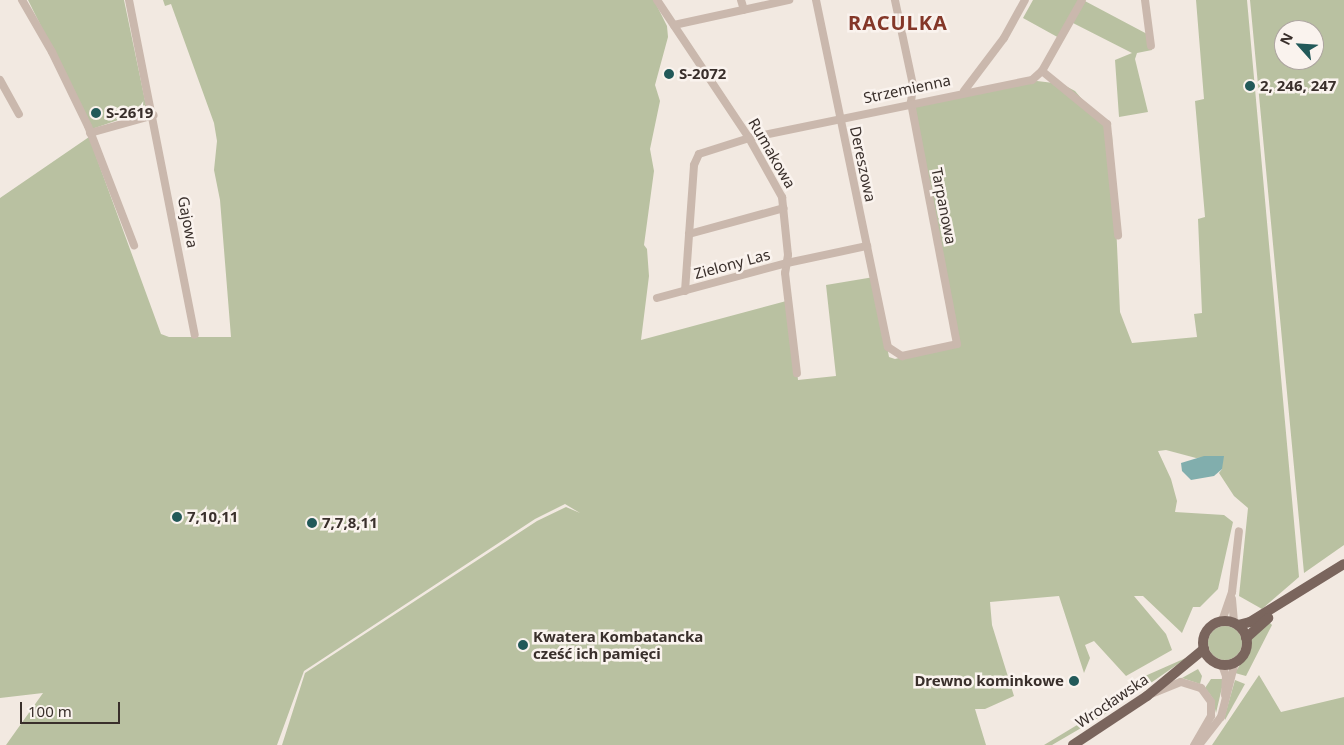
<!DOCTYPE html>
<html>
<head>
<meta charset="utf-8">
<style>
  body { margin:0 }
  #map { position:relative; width:1344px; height:745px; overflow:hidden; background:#f2e9e1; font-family:"Noto Sans",sans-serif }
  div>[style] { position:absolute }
  .green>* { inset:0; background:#b9c1a1 }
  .round { border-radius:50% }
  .water>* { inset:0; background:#81aead }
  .minor>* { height:8px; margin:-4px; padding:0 4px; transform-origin:4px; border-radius:4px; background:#cab8ad }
  .major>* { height:10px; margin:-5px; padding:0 5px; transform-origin:5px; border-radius:5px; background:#7a655d }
  .major>.ring { margin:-5px; padding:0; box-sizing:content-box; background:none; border:10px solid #7a655d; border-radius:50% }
  .dots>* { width:14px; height:14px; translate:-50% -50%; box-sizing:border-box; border:2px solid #faf3ee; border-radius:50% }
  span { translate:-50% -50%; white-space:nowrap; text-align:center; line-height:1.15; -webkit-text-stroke:5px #faf3ee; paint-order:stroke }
  .poi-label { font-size:15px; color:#392f2b; font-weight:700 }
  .left { translate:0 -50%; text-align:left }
  .right { translate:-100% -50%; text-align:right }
  .street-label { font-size:15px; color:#392f2b }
  .district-label { font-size:20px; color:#843728; font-weight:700; letter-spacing:1px }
  .north { position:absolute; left:1274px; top:20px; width:50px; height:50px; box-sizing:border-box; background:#faf3ee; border:1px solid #ada5a0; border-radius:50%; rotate:296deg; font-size:14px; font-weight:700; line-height:20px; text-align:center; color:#392f2b }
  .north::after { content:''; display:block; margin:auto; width:18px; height:22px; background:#225959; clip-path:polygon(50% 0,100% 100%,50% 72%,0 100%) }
  .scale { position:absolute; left:20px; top:702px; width:100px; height:22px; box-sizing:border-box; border:2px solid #392f2b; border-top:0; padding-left:6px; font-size:15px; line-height:18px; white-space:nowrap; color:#392f2b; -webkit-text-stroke:4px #faf3ee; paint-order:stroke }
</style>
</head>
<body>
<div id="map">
  <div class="green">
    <div style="clip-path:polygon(28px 0,124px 0,147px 110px,92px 129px)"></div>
    <div style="clip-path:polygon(163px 0,654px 0,667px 26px,668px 37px,655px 85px,660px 101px,650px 149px,654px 171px,644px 245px,647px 249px,649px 276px,641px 340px,790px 300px,798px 380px,836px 376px,826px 285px,874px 277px,889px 357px,895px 359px,957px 343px,914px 103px,1037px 81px,1062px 84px,1075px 91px,1112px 134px,1120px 312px,1132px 343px,1197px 337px,1194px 314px,1202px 313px,1198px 219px,1205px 217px,1195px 101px,1204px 99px,1196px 0,1247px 0,1299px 577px,1262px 609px,1239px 596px,1248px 508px,1234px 496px,1219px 473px,1222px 469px,1212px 457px,1196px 458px,1166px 450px,1158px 451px,1171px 479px,1177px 501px,1175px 512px,1224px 515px,1233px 522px,1218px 589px,1200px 607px,1193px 607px,1182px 633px,1143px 596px,1134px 596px,1166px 634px,1172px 650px,1126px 676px,1094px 641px,1085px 645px,1090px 658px,1084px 673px,1059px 596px,990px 602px,992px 625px,1014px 696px,985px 709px,975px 709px,986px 745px,282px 745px,305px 673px,537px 521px,566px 507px,580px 513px,565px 504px,535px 519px,304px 671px,277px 745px,6px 745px,43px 693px,0 698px,0 198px,89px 137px,161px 334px,169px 337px,231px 337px,220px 200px,214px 170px,217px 141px,214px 123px,171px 4px,165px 6px)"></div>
    <div style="clip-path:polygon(1033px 0,1083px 0,1149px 35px,1152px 50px,1137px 53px,1135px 59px,1148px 112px,1119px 117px,1115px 60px,1132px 53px,1071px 22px,1061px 39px,1023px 18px)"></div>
    <div style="clip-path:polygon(evenodd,1250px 0,1344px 0,1344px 545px,1304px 573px,1250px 0,1284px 30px,1314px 30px,1314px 60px,1284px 60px,1284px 30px)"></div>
    <div style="clip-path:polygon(1268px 621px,1272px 625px,1246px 676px,1235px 673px,1248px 651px,1251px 637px)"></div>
    <div class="round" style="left:1208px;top:626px;width:34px;height:34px"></div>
    <div style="clip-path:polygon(1188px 657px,1112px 710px,1052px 745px,1044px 745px,1097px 713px,1101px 702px,1145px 676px)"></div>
    <div style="clip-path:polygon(1198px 669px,1202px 676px,1200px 684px,1182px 678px)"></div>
    <div style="clip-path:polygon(1259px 675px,1281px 712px,1344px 697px,1344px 745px,1212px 745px)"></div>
    <div style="clip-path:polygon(1211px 679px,1224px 679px,1216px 713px,1212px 697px,1205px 688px)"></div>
    <div style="clip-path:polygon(1235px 680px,1245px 684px,1225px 720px,1225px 715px)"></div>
  </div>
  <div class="water">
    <div style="clip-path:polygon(1204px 456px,1224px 456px,1222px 469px,1214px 476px,1191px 480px,1182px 471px,1181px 463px)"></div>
  </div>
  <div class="minor">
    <div style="left:22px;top:0;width:60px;rotate:60deg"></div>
    <div style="left:52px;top:52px;width:82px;rotate:64.1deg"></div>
    <div style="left:88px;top:126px;width:128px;rotate:68.9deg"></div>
    <div style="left:129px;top:0;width:341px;rotate:78.9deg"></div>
    <div style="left:657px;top:0;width:166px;rotate:56.3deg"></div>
    <div style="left:749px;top:138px;width:68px;rotate:60.8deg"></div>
    <div style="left:782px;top:197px;width:58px;rotate:84.1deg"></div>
    <div style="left:788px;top:255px;width:18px;rotate:99deg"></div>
    <div style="left:785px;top:273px;width:101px;rotate:83.2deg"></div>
    <div style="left:741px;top:0;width:10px;rotate:73deg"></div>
    <div style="left:816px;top:0;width:354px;rotate:78.3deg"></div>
    <div style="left:888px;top:347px;width:17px;rotate:33deg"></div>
    <div style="left:902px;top:356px;width:56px;rotate:-12.3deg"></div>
    <div style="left:957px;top:344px;width:246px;rotate:-100.8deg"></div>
    <div style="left:911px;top:102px;width:17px;rotate:-83deg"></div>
    <div style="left:913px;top:85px;width:87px;rotate:-102deg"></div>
    <div style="left:1145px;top:0;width:46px;rotate:82.6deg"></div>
    <div style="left:674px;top:25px;width:118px;rotate:-12.3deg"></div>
    <div style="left:1042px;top:71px;width:84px;rotate:39.2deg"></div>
    <div style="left:1107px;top:124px;width:112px;rotate:84.3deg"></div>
    <div style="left:0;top:80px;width:39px;rotate:61deg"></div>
    <div style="left:964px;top:91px;width:66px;rotate:-53deg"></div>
    <div style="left:1004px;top:38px;width:43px;rotate:-61.1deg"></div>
    <div style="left:90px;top:133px;width:66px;rotate:-15.7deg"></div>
    <div style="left:689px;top:234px;width:98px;rotate:-15.3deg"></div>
    <div style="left:685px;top:291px;width:126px;rotate:-85.9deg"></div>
    <div style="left:694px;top:165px;width:12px;rotate:-66deg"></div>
    <div style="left:699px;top:154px;width:52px;rotate:-17.7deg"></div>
    <div style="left:749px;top:138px;width:289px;rotate:-11.6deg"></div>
    <div style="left:1032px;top:80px;width:13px;rotate:-42deg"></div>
    <div style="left:1042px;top:71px;width:81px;rotate:-60.6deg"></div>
    <div style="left:657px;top:298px;width:135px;rotate:-15.1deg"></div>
    <div style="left:787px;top:263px;width:82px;rotate:-12deg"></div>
    <div style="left:1232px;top:599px;width:24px;rotate:85deg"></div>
    <div style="left:1222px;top:621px;width:31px;rotate:-71deg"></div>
    <div style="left:1232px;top:592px;width:61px;rotate:-83.5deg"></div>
    <div style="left:1222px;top:665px;width:12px;rotate:70deg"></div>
    <div style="left:1226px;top:676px;width:19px;rotate:93deg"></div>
    <div style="left:1151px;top:694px;width:32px;rotate:-22deg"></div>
    <div style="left:1181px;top:682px;width:21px;rotate:17deg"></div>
    <div style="left:1201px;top:688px;width:17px;rotate:54deg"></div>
    <div style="left:1211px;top:702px;width:14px;rotate:90deg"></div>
    <div style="left:1211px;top:716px;width:34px;rotate:120deg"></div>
    <div style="left:1199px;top:745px;width:36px;rotate:-52deg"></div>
    <div style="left:1221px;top:717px;width:57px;rotate:-75.7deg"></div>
  </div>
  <div class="major">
    <div class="ring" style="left:1203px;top:621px;width:34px;height:34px"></div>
    <div style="left:1238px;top:625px;width:12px;rotate:-14deg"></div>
    <div style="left:1250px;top:622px;width:110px;rotate:-31.7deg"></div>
    <div style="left:1246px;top:638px;width:30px;rotate:-42deg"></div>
    <div style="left:1073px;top:745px;width:89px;rotate:-33.5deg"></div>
    <div style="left:1147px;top:696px;width:74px;rotate:-39.5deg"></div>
  </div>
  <div class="dots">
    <div style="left:669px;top:74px;background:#225959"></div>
    <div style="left:1250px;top:86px;background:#225959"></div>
    <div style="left:96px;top:113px;background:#225959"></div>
    <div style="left:177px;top:517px;background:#225959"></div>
    <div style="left:312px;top:523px;background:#225959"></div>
    <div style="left:523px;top:645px;background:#225959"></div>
    <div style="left:1074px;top:681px;background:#225959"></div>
  </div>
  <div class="poi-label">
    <span class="left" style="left:679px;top:74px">S-2072</span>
    <span class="left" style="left:1260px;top:86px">2, 246, 247</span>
    <span class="left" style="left:106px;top:113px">S-2619</span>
    <span class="left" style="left:187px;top:517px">7,10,11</span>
    <span class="left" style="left:322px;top:523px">7,7,8,11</span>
    <span class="left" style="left:533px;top:645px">Kwatera Kombatancka<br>cześć ich pamięci</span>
    <span class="right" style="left:1064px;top:681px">Drewno kominkowe</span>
  </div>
  <div class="street-label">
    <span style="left:907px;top:89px;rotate:-12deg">Strzemienna</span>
    <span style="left:772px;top:153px;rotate:60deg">Rumakowa</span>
    <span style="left:863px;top:164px;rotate:78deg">Dereszowa</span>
    <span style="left:944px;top:206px;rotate:79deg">Tarpanowa</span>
    <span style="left:188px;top:222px;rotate:79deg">Gajowa</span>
    <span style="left:732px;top:264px;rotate:-15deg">Zielony Las</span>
    <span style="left:1112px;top:701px;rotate:-34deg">Wrocławska</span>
  </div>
  <div class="district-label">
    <span style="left:898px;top:22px">RACULKA</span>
  </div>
  <div class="north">N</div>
  <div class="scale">100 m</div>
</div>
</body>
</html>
